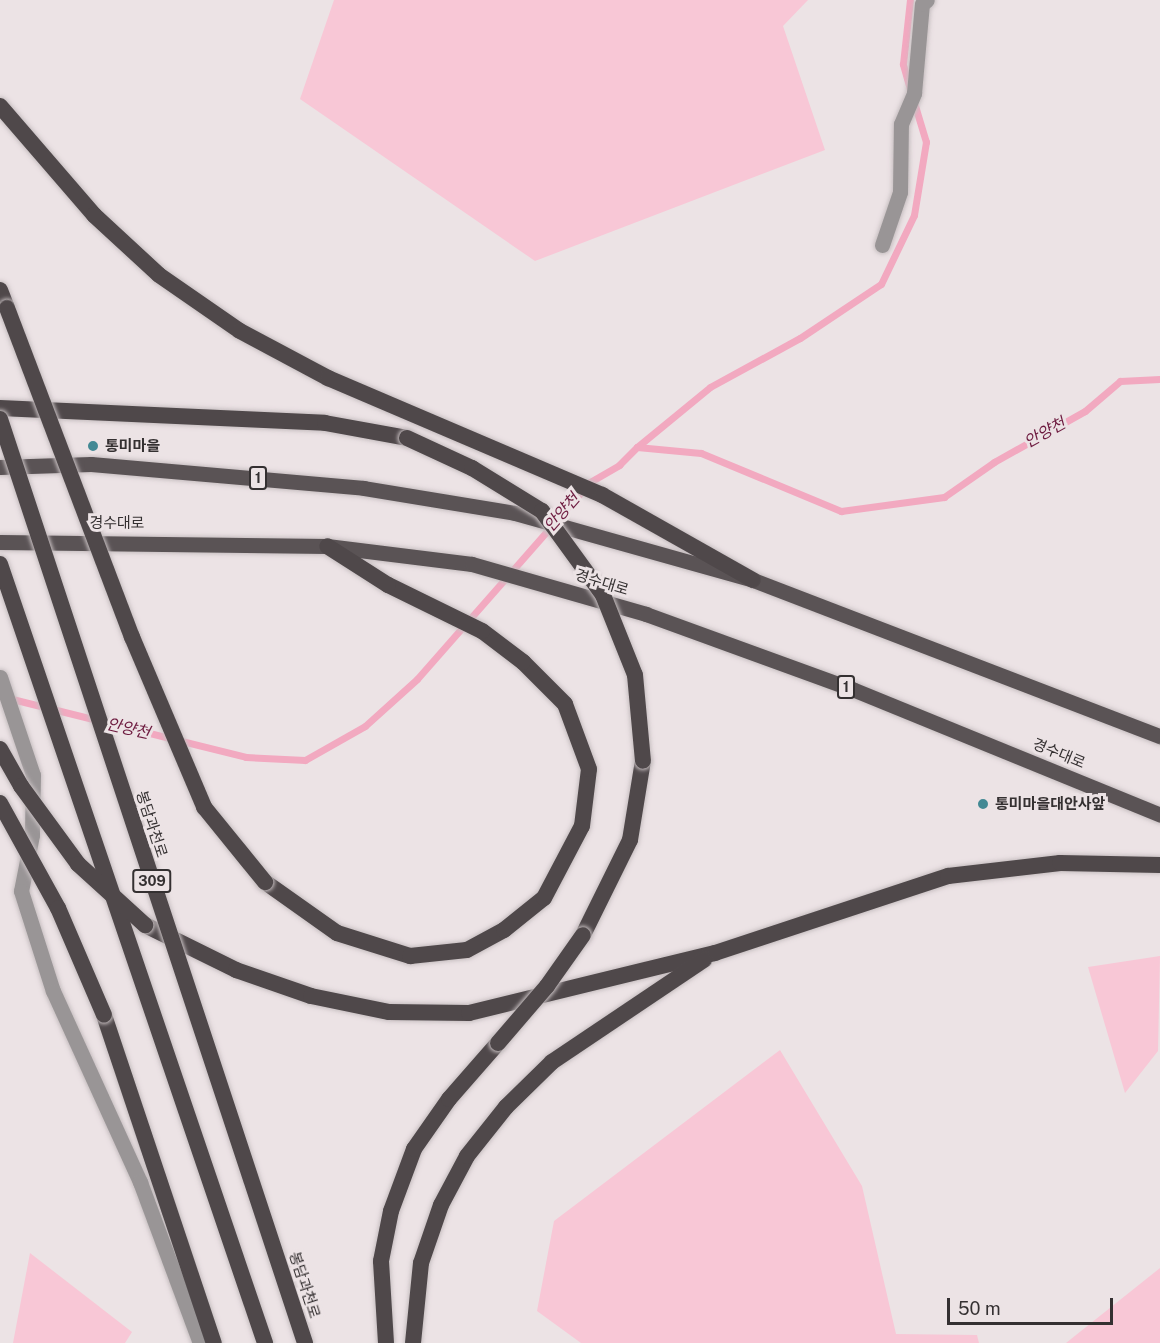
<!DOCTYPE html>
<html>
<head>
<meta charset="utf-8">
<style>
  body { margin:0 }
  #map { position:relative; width:1160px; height:1343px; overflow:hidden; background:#ece3e5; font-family:"Public Sans","Noto Sans KR",sans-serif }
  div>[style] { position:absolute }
  .green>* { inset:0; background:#f8c7d6 }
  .stream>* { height:7px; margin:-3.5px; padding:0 3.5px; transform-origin:3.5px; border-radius:3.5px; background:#f2a9c0 }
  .roads { filter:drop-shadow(0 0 2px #c7bfc1) drop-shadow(0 0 2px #c7bfc1) }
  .minor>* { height:15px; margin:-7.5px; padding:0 7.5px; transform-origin:7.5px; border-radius:7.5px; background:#999596 }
  .primary>* { height:15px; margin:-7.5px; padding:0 7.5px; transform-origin:7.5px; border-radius:7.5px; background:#5a5355 }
  .trunk>* { height:16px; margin:-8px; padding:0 8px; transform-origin:8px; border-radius:8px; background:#4f484a }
  .bridges { filter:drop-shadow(0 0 2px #c7bfc1) drop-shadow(0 0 2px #c7bfc1) }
  .trunk-bridge>* { height:16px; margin:-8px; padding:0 8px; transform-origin:8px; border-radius:8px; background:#4f484a }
  .dots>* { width:16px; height:16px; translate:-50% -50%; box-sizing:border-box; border:3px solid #ece3e5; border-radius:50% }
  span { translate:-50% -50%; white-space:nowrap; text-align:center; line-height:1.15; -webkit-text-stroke:6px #ece3e5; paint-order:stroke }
  .shield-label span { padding:2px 4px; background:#ece3e5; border:2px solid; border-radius:4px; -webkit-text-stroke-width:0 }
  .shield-label { font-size:14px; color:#343031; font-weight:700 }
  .poi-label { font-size:15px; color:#343031; font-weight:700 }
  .left { translate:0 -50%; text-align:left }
  .street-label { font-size:15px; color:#343031 }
  .water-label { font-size:16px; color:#6d1a3f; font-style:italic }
  .scale { position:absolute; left:947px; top:1298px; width:166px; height:27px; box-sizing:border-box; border:3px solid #343031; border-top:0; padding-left:8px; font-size:18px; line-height:21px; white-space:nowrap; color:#343031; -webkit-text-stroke:4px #ece3e5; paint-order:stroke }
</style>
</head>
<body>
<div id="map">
  <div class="green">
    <div style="clip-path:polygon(334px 0,808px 0,783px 26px,825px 150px,535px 261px,300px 99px)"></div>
    <div style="clip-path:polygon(1160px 956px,1158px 1051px,1125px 1093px,1088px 967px)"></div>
    <div style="clip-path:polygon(780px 1050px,862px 1186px,896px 1334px,977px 1335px,979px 1343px,581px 1343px,537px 1311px,554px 1221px)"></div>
    <div style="clip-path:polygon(30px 1253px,132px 1332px,125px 1343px,13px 1343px)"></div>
    <div style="clip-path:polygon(1160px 1268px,1160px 1343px,1066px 1343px)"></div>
  </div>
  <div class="stream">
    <div style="left:910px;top:89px;width:26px;rotate:-106deg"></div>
    <div style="left:903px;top:64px;width:64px;rotate:-83.8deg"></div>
    <div style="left:637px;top:447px;width:94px;rotate:-39.4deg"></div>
    <div style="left:710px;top:387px;width:102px;rotate:-28.6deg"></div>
    <div style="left:800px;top:338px;width:97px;rotate:-33.7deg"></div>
    <div style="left:881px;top:284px;width:76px;rotate:-64.4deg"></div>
    <div style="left:914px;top:215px;width:74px;rotate:-80.7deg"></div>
    <div style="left:926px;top:142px;width:45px;rotate:-106.8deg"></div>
    <div style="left:8px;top:698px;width:245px;rotate:13.9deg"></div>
    <div style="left:246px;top:757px;width:59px;rotate:2.9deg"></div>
    <div style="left:305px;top:760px;width:69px;rotate:-29.5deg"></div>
    <div style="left:365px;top:726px;width:70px;rotate:-42.1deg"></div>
    <div style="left:417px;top:679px;width:262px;rotate:-48.7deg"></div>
    <div style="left:590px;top:482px;width:34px;rotate:-30deg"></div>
    <div style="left:619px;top:465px;width:25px;rotate:-45deg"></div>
    <div style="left:637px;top:447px;width:64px;rotate:5.4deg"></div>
    <div style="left:701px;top:453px;width:152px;rotate:22.5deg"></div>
    <div style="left:841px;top:511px;width:104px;rotate:-7.7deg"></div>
    <div style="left:944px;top:497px;width:61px;rotate:-35deg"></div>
    <div style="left:994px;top:462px;width:104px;rotate:-29.3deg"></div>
    <div style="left:1085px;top:411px;width:46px;rotate:-40.6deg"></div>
    <div style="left:1120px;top:381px;width:40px;rotate:-2.9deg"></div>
  </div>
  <div class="roads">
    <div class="minor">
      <div style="left:882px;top:245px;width:56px;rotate:-71.2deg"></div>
      <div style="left:900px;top:192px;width:68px;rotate:-89.2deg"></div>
      <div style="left:901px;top:124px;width:34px;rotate:-67deg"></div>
      <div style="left:914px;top:93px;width:89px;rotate:-84.9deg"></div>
      <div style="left:922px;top:4px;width:6px;rotate:-39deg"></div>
      <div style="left:0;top:677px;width:103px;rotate:71.4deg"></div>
      <div style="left:33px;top:775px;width:60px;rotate:91deg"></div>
      <div style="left:32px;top:835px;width:57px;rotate:101.1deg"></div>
      <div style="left:21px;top:891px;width:105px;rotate:72.3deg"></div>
      <div style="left:53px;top:991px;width:210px;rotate:65.5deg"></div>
      <div style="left:140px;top:1182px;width:172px;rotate:69.6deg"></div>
    </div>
    <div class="primary">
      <div style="left:0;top:467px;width:91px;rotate:-1.9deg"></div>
      <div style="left:91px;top:464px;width:274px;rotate:5deg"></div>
      <div style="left:364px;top:488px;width:153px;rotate:9.4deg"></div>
      <div style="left:515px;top:513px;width:247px;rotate:15.7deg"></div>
      <div style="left:753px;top:580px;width:436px;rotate:21deg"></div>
      <div style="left:0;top:542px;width:327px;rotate:0.7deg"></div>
      <div style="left:327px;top:546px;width:146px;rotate:7.1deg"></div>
      <div style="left:472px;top:564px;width:181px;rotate:16deg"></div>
      <div style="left:646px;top:614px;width:219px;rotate:20deg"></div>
      <div style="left:852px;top:689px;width:333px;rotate:22.2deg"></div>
    </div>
    <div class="trunk">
      <div style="left:0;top:106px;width:144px;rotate:49.2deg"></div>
      <div style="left:94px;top:215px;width:88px;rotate:42.7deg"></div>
      <div style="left:159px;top:275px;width:98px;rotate:34.7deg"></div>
      <div style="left:240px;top:331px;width:100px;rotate:28.1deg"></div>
      <div style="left:328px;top:378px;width:298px;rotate:23.1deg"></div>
      <div style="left:602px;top:495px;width:173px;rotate:29.4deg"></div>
      <div style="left:0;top:290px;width:19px;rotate:69deg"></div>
      <div style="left:0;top:408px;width:325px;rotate:2.6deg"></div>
      <div style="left:325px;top:423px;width:83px;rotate:10.4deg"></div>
      <div style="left:265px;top:882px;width:88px;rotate:35.3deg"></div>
      <div style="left:337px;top:933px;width:77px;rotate:17.5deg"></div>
      <div style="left:410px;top:956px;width:57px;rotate:-6deg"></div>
      <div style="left:467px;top:950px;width:42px;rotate:-28.4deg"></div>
      <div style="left:504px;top:930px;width:51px;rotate:-38.7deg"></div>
      <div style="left:544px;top:898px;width:81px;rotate:-62.2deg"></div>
      <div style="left:582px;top:826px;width:57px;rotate:-83deg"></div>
      <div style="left:589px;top:769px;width:69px;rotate:-110.3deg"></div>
      <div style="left:565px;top:704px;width:59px;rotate:-135deg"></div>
      <div style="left:523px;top:662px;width:51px;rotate:-142.9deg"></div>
      <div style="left:482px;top:631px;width:105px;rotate:-153.9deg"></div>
      <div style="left:388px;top:585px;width:72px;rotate:-147.4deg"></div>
      <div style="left:145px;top:925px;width:102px;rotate:26.3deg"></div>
      <div style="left:236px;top:970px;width:79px;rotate:19.1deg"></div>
      <div style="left:311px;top:996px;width:80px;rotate:11.6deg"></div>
      <div style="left:389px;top:1012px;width:80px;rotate:0.7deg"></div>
      <div style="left:469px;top:1013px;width:253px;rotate:-13.7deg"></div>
      <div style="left:715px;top:953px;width:245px;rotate:-18.3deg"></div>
      <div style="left:948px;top:876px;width:113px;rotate:-6.6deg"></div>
      <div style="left:1060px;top:863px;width:100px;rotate:1.1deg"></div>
      <div style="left:583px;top:935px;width:106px;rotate:-63.7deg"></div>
      <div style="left:630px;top:840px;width:80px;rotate:-80.7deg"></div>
      <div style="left:104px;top:1015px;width:346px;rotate:71.5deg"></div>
      <div style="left:386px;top:1343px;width:82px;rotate:-93.5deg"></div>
      <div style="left:381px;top:1261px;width:51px;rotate:-78.7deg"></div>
      <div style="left:391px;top:1211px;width:66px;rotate:-69.6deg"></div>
      <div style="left:414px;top:1149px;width:61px;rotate:-55deg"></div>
      <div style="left:449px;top:1099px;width:74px;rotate:-48.8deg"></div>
      <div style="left:413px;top:1343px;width:80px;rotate:-84.3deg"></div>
      <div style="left:421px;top:1263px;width:61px;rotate:-71deg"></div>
      <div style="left:441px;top:1205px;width:55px;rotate:-62deg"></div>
      <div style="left:467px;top:1156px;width:63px;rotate:-51.5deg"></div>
      <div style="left:506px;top:1107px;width:64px;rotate:-44.4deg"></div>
      <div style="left:552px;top:1062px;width:183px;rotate:-33.9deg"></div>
    </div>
  </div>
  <div class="bridges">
    <div class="trunk-bridge">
      <div style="left:7px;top:308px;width:352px;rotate:69.2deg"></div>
      <div style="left:132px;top:637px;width:185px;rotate:67deg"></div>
      <div style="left:204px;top:807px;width:97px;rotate:50.9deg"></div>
      <div style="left:0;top:419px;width:973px;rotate:71.73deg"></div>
      <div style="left:407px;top:438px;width:72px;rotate:24.8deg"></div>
      <div style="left:472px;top:468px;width:82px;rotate:31.6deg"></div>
      <div style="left:542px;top:511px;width:104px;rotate:54deg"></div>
      <div style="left:603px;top:595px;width:86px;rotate:68.2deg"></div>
      <div style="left:635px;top:675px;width:86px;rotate:84.7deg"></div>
      <div style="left:0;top:564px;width:823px;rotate:71.21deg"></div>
      <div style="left:0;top:749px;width:43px;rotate:60.4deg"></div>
      <div style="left:21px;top:786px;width:97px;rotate:53.8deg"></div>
      <div style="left:78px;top:864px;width:91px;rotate:42.3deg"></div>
      <div style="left:0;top:803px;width:120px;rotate:61.1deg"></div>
      <div style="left:58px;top:908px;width:116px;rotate:66.7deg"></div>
      <div style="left:498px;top:1043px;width:75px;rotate:-49.3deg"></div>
      <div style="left:547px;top:986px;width:62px;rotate:-54.8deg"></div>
    </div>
  </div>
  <div class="dots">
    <div style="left:93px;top:446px;background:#438994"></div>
    <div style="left:983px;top:804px;background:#438994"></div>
  </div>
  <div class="shield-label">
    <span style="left:258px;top:478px">1</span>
    <span style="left:846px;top:687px">1</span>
    <span style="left:152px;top:881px">309</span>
  </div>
  <div class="poi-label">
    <span class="left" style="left:105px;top:446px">통미마을</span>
    <span class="left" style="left:995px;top:804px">통미마을대안사앞</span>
  </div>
  <div class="street-label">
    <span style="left:117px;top:523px">경수대로</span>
    <span style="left:602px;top:582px;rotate:17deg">경수대로</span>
    <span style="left:1059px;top:753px;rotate:22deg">경수대로</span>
    <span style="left:152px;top:824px;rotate:72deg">봉담과천로</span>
    <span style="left:305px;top:1285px;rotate:72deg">봉담과천로</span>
  </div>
  <div class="water-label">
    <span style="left:1045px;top:433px;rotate:-29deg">안양천</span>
    <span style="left:562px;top:513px;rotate:-49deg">안양천</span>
    <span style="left:128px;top:729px;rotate:13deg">안양천</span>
  </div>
  <div class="scale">50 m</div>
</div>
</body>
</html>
